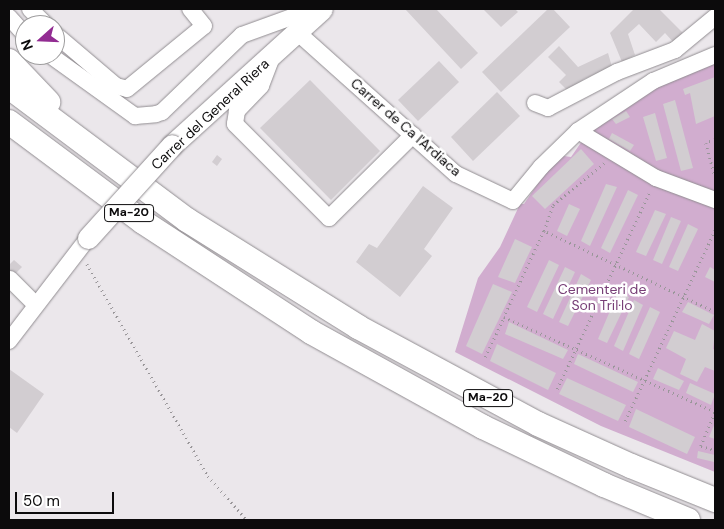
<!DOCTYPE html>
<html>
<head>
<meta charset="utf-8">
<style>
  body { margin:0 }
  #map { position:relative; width:724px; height:529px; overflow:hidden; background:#ebe7eb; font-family:"DM Sans",sans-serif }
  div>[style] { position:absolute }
  .green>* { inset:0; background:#d1adcf }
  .building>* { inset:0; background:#d2cdd1 }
  .path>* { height:2.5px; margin-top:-1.25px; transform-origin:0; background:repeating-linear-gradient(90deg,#999699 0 1px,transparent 0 5px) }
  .roads { filter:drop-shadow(0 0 1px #918d91) drop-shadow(0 0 1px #918d91) }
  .minor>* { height:16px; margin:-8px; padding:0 8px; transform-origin:8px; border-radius:8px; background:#fff }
  .major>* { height:21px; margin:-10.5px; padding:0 10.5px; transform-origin:10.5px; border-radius:10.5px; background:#fff }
  .highway>* { height:24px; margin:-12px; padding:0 12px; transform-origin:12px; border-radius:12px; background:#fff }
  .bridges { filter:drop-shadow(0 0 1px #918d91) drop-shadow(0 0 1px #918d91) }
  .major-bridge>* { height:21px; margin:-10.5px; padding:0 10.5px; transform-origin:10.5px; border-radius:10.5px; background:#fff }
  span { translate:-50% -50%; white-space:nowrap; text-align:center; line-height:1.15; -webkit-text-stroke:5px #fff; paint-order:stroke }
  .shield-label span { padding:1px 4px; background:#fff; border:1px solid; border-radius:4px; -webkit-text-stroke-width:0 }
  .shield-label { font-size:12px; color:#0c0b0c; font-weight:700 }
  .street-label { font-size:14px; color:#0c0b0c }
  .park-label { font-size:14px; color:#773e76 }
  .frame { position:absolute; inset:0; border:10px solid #0c0b0c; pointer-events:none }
  .north { position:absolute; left:15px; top:15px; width:50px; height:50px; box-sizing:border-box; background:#fff; border:1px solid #9e9d9e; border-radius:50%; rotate:250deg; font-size:14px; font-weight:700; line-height:20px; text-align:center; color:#0c0b0c }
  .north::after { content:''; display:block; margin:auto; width:18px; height:22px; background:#922c92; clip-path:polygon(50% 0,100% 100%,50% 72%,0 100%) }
  .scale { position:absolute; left:15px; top:492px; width:99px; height:22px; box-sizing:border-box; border:2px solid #0c0b0c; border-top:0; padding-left:6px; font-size:15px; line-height:18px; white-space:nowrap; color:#0c0b0c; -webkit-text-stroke:4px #fff; paint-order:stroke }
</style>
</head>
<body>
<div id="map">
  <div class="green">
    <div style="clip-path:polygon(715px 60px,715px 472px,601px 426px,455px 352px,478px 278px,500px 247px,520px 204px,524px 204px,557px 155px,571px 157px,589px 131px,655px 86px)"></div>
  </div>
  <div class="building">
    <div style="clip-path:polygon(405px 9px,436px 9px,478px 53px,461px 69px)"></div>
    <div style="clip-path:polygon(483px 9px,515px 9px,518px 12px,501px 27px)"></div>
    <div style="clip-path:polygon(548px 9px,553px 9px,570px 27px,501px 92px,482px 72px)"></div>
    <div style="clip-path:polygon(634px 9px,659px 9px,685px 35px,675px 44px,665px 33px,656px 42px,639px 24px,628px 34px,635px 55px,622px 62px,610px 33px)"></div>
    <div style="clip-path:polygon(559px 46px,578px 67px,608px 53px,612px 67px,584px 79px,570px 93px,559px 82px,566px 75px,548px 57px)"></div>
    <div style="clip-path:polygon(439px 61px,459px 82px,418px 121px,398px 100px)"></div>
    <div style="clip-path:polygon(715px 77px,715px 116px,696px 124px,690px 93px,685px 95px,683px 89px)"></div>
    <div style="clip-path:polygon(310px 80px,380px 151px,331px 200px,260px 128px)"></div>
    <div style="clip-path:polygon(497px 92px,520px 116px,473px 161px,451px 137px)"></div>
    <div style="clip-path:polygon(675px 100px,693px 168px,681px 171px,663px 104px)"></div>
    <div style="clip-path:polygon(626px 111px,630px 117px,616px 124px,612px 119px)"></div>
    <div style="clip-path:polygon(655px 113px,667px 158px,656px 161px,643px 117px)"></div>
    <div style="clip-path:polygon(612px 133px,634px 145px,630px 151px,609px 139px)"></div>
    <div style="clip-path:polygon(581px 149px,594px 164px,545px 209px,532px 196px)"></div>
    <div style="clip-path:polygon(217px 155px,222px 159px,217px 166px,212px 162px)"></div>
    <div style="clip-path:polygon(606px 184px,617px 187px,590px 246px,581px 241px)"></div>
    <div style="clip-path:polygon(423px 186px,453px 208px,424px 249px,432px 256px,400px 297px,356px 262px,369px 244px,377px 248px)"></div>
    <div style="clip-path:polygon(628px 190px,638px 195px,610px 253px,601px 248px)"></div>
    <div style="clip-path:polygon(569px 204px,580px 209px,567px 236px,557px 231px)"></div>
    <div style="clip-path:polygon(655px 210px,666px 214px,646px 256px,636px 252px)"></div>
    <div style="clip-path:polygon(671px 217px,681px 221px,662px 264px,653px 260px)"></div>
    <div style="clip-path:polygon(688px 224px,698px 229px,678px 271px,669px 267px)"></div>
    <div style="clip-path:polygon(515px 239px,532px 247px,515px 283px,498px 277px)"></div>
    <div style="clip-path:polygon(14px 260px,22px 267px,9px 280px,9px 265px)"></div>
    <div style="clip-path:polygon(549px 260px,559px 265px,537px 312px,527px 307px)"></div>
    <div style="clip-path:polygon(565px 267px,575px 272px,553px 319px,543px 314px)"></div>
    <div style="clip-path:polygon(710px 267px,715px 270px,715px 282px,705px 277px)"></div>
    <div style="clip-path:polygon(581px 274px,591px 280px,568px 326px,559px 322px)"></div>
    <div style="clip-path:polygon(493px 284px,512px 292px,482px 354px,466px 346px)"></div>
    <div style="clip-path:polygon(618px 292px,629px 297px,607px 343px,598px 339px)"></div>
    <div style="clip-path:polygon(634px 300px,643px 305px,623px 351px,614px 346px)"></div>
    <div style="clip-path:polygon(688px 302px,714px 315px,709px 324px,682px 312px)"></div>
    <div style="clip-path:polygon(650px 307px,660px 312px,639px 359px,629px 354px)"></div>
    <div style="clip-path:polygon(509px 322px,568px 350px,563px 359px,505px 334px)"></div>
    <div style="clip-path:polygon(702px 324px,715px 331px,713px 349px,715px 350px,715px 371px,705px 367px,697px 382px,680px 374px,686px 359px,666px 348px,674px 331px,695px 340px)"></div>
    <div style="clip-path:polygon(497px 344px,556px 373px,548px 390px,490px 361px)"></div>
    <div style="clip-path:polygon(578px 354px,638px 382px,633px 392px,574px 364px)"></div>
    <div style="clip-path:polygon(658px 368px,684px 381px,679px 390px,653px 379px)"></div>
    <div style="clip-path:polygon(9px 369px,44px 394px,17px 433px,9px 427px)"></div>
    <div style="clip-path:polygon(567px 378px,626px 405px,618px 421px,559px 394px)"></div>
    <div style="clip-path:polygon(690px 383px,715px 394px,711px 405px,686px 393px)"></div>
    <div style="clip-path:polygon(636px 409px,695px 437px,687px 454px,629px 427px)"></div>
    <div style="clip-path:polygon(715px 423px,715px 439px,709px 437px)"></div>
    <div style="clip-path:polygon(698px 451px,715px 455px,714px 462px,697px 458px)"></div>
  </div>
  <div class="path">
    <div style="left:715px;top:140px;width:9px;rotate:162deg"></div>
    <div style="left:706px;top:143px;width:34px;rotate:75deg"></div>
    <div style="left:544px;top:231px;width:28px;rotate:-71deg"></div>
    <div style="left:553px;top:205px;width:66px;rotate:-39.5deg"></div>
    <div style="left:87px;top:264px;width:244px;rotate:60.3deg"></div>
    <div style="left:208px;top:476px;width:59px;rotate:48.4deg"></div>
    <div style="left:715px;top:312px;width:189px;rotate:-154.7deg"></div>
    <div style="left:544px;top:231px;width:95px;rotate:114.9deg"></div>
    <div style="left:504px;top:317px;width:231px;rotate:24.2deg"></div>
    <div style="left:485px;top:357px;width:44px;rotate:-64.6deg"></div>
    <div style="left:557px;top:389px;width:219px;rotate:-64.8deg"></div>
    <div style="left:715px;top:413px;width:36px;rotate:113deg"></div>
    <div style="left:701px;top:446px;width:15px;rotate:16deg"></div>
    <div style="left:625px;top:421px;width:211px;rotate:-64.8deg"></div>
    <div style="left:362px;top:520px;width:21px"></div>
  </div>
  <div class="roads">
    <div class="minor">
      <div style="left:30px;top:9px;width:23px;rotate:45deg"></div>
      <div style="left:9px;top:17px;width:24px;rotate:48deg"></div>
      <div style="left:297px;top:32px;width:213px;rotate:41.8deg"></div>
      <div style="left:456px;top:174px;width:63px;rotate:25.3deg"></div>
      <div style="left:513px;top:201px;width:44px;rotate:-50.5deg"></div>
      <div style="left:541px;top:167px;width:52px;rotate:-44.2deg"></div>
      <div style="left:578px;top:131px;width:90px;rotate:-33.7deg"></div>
      <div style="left:653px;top:81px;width:67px;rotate:-22.8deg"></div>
      <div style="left:55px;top:34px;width:80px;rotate:40.4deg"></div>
      <div style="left:116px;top:86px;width:11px;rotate:15deg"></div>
      <div style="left:127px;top:89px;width:99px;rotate:-39.3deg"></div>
      <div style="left:204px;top:26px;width:22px;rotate:-129deg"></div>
      <div style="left:50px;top:55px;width:105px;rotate:35.7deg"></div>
      <div style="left:135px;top:116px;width:21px;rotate:-5deg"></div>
      <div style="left:156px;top:114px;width:6px;rotate:-18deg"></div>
      <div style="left:162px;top:112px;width:111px;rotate:-43.9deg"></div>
      <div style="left:242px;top:35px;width:77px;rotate:-19.9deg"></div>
      <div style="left:272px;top:57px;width:31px;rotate:111deg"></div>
      <div style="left:261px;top:86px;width:35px;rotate:134deg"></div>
      <div style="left:237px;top:111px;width:13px;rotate:99deg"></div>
      <div style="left:235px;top:124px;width:133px;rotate:45deg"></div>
      <div style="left:329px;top:218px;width:118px;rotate:-44.7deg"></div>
      <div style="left:535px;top:103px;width:14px;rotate:21deg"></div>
      <div style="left:548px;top:108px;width:78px;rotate:-27.6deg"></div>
      <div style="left:617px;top:72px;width:62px;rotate:-20.8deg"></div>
      <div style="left:675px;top:50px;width:52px;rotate:-39.5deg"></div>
      <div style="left:578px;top:131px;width:91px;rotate:31.1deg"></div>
      <div style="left:656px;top:178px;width:63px;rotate:20.4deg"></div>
      <div style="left:10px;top:279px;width:35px;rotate:45deg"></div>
      <div style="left:9px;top:341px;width:130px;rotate:-52.5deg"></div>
    </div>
    <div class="major">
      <div style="left:172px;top:145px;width:202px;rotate:-42.2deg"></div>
    </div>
    <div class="highway">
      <div style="left:9px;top:61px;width:57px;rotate:46.4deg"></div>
      <div style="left:9px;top:87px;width:222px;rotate:36.8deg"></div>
      <div style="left:187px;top:220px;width:202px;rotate:32deg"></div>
      <div style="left:358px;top:327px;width:204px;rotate:28.3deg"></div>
      <div style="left:538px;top:424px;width:102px;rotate:24.3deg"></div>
      <div style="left:631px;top:466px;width:91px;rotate:22deg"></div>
      <div style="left:9px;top:122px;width:167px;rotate:36.7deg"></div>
      <div style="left:143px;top:222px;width:201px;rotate:33.2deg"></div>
      <div style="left:311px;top:332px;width:196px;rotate:28.9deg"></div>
      <div style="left:483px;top:427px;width:134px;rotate:25.6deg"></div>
      <div style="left:604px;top:485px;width:91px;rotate:22.6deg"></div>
    </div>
  </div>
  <div class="bridges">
    <div class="major-bridge">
      <div style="left:88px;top:238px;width:125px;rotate:-47.9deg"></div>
    </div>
  </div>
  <div class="shield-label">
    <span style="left:129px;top:213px">Ma-20</span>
    <span style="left:488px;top:398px">Ma-20</span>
  </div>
  <div class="street-label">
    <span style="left:210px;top:114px;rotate:-43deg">Carrer del General Riera</span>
    <span style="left:406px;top:127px;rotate:41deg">Carrer de Ca l'Ardiaca</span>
  </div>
  <div class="park-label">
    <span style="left:602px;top:297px">Cementeri de<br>Son Tril·lo</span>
  </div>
  <div class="frame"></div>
  <div class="north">N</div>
  <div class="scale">50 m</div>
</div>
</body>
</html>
